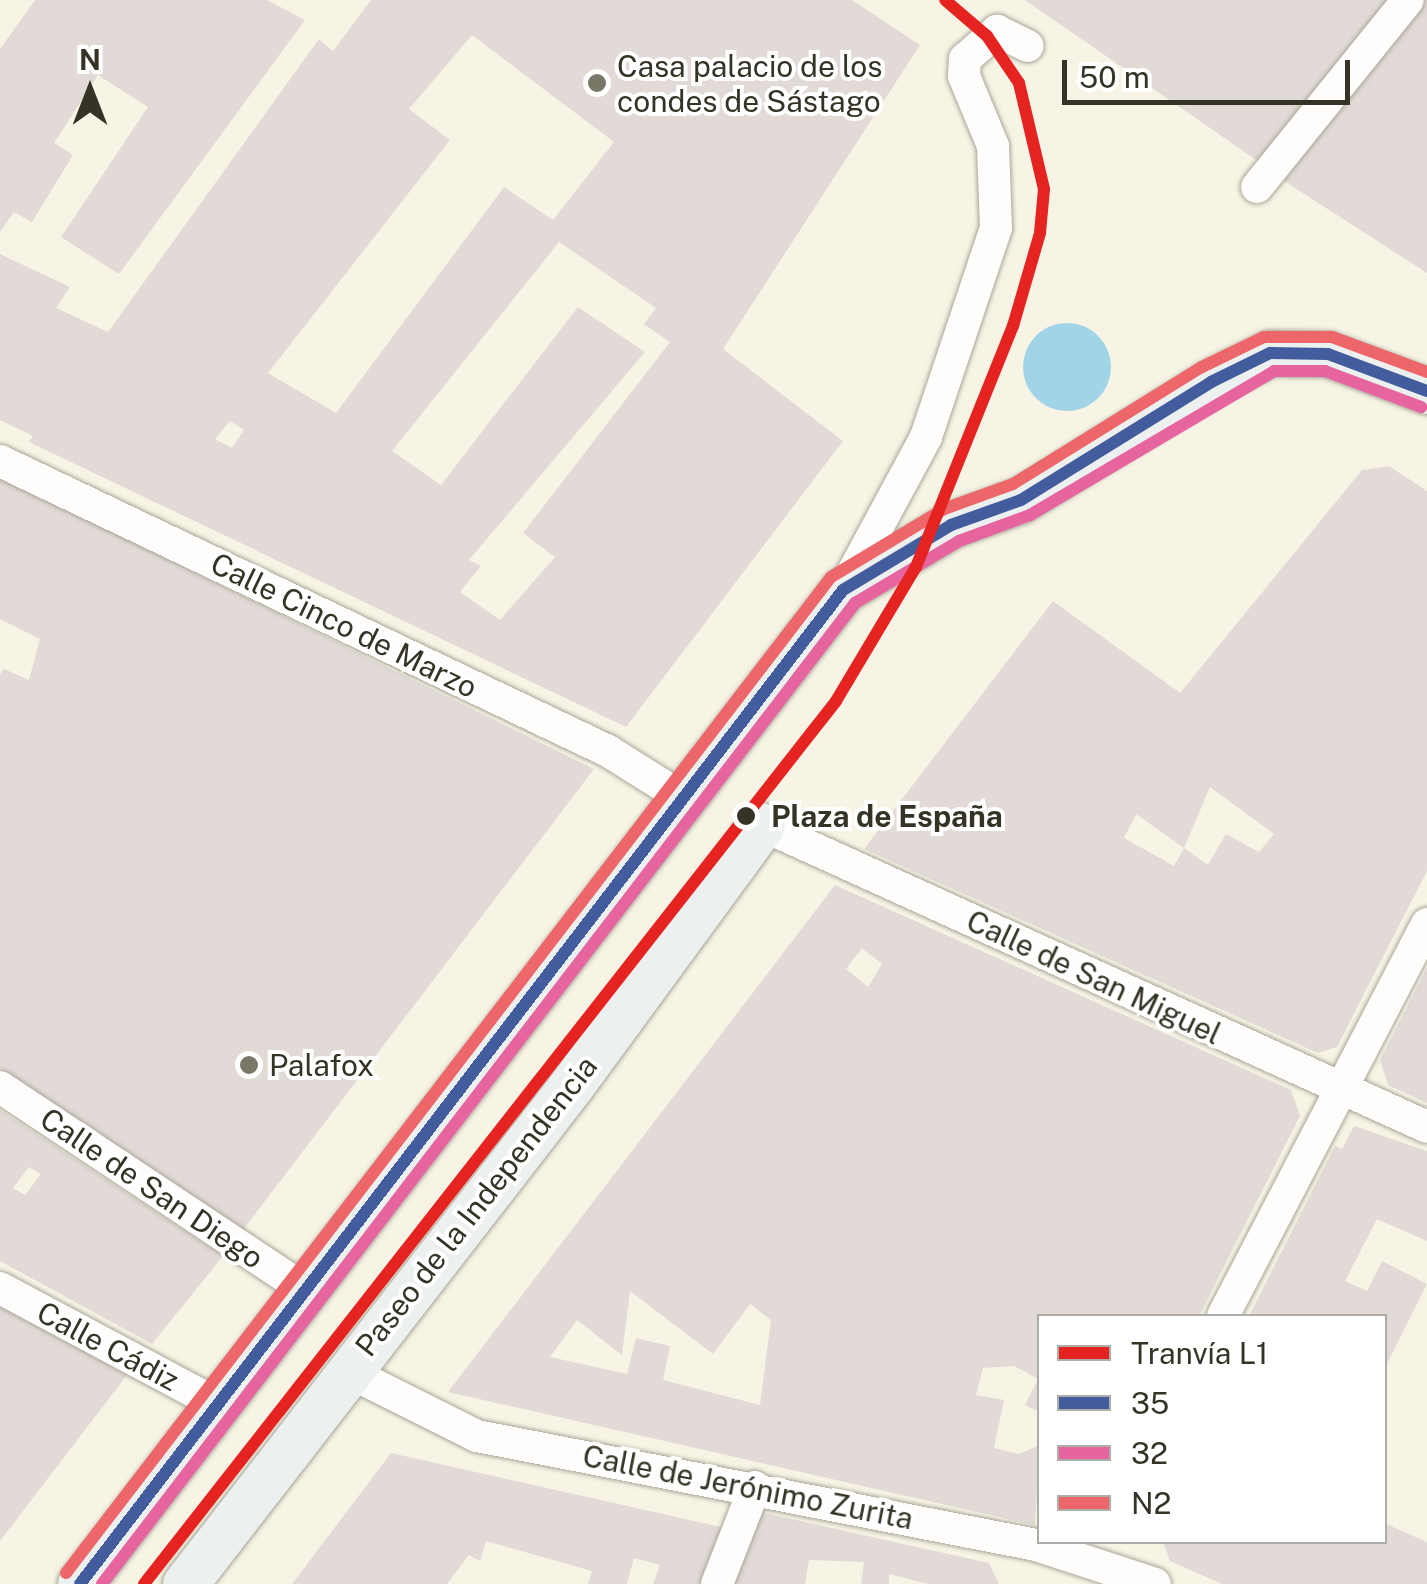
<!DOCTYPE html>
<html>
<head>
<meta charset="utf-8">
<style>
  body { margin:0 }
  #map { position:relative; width:1427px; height:1584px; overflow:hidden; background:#f7f4e5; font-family:"Public Sans",sans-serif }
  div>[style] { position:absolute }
  .water>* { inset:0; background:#a2d4e7 }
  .round { border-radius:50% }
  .building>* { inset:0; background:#e2dad6 }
  .roads { filter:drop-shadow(0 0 2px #a8a699) drop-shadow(0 0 2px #a8a699) }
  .street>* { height:32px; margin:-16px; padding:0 16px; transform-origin:16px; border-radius:16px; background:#fefdfb }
  .secondary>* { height:45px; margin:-22.5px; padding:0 22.5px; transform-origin:22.5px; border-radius:22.5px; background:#ecf0ee }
  .bus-1>* { height:12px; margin:-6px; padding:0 6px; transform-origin:6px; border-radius:6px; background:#435c9e }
  .bus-2>* { height:12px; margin:-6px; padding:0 6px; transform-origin:6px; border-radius:6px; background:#e6659f }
  .bus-3>* { height:12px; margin:-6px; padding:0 6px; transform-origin:6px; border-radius:6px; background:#ed6669 }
  .tram-1>* { height:12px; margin:-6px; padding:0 6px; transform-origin:6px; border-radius:6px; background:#e52422 }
  .dots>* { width:28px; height:28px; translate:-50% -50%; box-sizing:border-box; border:5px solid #fff; border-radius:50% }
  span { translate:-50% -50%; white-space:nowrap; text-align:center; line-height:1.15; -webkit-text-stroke:8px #fff; paint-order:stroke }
  .poi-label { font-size:30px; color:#353325 }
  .left { translate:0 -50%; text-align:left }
  .street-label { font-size:30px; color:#353325 }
  .stop-label { font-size:30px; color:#353325; font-weight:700 }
  .legend { position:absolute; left:1037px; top:1314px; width:350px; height:230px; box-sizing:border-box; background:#fff; border:2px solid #aeada8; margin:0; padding:12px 18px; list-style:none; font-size:30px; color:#353325 }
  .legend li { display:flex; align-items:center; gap:20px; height:50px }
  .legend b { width:50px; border:2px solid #aeada8 }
  .north { position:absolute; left:40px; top:40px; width:100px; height:100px; -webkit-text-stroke:8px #fff; paint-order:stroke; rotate:0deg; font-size:28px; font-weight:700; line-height:40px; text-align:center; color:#353325 }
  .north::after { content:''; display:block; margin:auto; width:35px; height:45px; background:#353325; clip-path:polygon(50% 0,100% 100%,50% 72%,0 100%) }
  .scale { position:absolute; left:1062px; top:60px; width:288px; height:45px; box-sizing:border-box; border:5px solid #353325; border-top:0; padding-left:12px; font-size:30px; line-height:35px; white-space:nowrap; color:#353325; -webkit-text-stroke:8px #fff; paint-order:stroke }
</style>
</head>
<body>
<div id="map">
  <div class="water">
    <div class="round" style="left:1023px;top:323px;width:88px;height:88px"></div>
  </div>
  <div class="building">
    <div style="clip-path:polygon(35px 0,267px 0,305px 20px,119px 274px,61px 237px,148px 107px,98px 75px,54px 143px,73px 155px,32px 222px,14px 212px,0 232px,0 49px)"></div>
    <div style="clip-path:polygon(evenodd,371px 0,852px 0,920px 45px,723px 349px,843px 441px,626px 727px,29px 442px,33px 436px,0 420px,0 254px,70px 287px,56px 308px,108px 332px,319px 39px,333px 51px,371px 0,472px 35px,614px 142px,553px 220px,504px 187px,336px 413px,268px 373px,450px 140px,409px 109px,472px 35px,371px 0,559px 242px,656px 308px,644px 324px,670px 342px,523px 533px,555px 557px,500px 620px,460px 592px,481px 566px,469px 560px,645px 352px,578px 307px,441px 485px,392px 451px,559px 242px,371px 0,230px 421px,244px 430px,232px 448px,215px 439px,230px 421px)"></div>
    <div style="clip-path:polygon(1025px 0,1395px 0,1259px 162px)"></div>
    <div style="clip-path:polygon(1421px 0,1427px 0,1427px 273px,1284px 181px)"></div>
    <div style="clip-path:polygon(evenodd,1389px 466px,1427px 491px,1427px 871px,1337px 1047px,1318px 1053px,864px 849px,1053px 601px,1180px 693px,1362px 470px,1389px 466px,1210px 787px,1274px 834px,1259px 852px,1226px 834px,1208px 865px,1184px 848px,1174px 866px,1124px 838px,1136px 814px,1184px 848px,1210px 787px)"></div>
    <div style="clip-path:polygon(0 477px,594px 769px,243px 1230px,0 1068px,0 674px,4px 669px,29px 680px,40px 639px,0 619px)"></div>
    <div style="clip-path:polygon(evenodd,835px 885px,1291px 1090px,1300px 1116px,1199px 1316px,1040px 1316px,1040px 1412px,1025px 1405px,1038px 1379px,1014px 1366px,983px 1368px,976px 1395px,1004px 1400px,994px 1448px,1019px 1454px,1040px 1445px,1035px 1525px,448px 1392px,835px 885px,862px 948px,882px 964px,868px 987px,846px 969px,862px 948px,835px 885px,630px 1291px,713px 1354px,750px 1304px,771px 1320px,760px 1405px,663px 1380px,670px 1346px,636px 1338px,627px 1374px,550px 1357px,577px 1320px,622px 1355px,630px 1291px)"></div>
    <div style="clip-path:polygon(1427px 968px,1427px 1103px,1388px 1085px,1380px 1060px)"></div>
    <div style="clip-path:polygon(evenodd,0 1110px,223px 1256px,152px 1344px,0 1261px,0 1110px,29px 1167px,41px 1174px,25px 1195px,13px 1188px,29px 1167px)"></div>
    <div style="clip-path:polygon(1354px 1126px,1427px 1151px,1427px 1241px,1377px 1219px,1345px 1281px,1367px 1291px,1382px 1261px,1427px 1284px,1384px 1370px,1384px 1316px,1249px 1316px,1335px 1146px,1342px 1149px)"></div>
    <div style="clip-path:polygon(0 1304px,127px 1375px,0 1541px)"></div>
    <div style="clip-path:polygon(391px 1453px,663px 1514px,729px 1529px,707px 1584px,653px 1584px,660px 1565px,634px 1558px,627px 1584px,588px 1584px,592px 1571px,486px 1541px,480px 1561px,469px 1555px,447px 1584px,292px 1584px)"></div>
    <div style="clip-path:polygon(751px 1510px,989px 1563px,999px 1584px,928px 1584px,889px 1574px,889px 1584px,861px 1584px,864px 1562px,809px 1560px,805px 1584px,731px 1584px)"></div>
    <div style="clip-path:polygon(1384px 1523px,1427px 1542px,1427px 1584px,1222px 1584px,1170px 1561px,1163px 1542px,1384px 1542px)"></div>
  </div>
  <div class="roads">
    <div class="street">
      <div style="left:1257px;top:187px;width:240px;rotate:-51.1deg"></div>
      <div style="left:0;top:461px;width:674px;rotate:25.5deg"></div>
      <div style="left:608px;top:751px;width:89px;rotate:32.1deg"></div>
      <div style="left:845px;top:587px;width:170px;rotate:-61.6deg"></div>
      <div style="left:926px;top:437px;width:220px;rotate:-71.5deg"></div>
      <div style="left:996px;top:228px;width:82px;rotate:-92.1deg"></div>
      <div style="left:993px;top:146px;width:76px;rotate:-112.5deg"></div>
      <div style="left:964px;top:76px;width:17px;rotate:-87deg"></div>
      <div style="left:965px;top:59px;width:43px;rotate:-41.2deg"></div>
      <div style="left:997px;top:31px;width:34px;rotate:26deg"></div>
      <div style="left:762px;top:825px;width:730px;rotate:24.42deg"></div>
      <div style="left:0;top:1087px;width:366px;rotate:33.6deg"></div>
      <div style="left:0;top:1288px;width:246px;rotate:28.1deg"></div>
      <div style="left:1223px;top:1316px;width:442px;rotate:-62.5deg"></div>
      <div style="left:349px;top:1372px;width:143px;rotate:26.6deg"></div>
      <div style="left:477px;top:1436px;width:570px;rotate:11.03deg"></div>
      <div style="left:1036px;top:1545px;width:125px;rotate:18.1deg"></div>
      <div style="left:717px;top:1584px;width:104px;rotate:-68.6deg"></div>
    </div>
    <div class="secondary">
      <div style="left:80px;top:1584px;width:1253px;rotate:-52.49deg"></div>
      <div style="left:843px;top:590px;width:126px;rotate:-31deg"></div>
      <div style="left:951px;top:525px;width:74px;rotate:-19.7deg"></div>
      <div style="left:1021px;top:500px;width:224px;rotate:-31.8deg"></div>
      <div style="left:1211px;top:382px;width:66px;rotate:-26.2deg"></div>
      <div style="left:1270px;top:353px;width:58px;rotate:1deg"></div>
      <div style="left:1328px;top:354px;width:106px;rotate:20.5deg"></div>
      <div style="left:185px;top:1584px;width:630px;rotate:-52.22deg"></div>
      <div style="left:571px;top:1086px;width:323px;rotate:-53.8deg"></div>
    </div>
  </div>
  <div class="bus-1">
    <div style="left:80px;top:1584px;width:1253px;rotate:-52.49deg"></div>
    <div style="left:843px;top:590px;width:126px;rotate:-31deg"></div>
    <div style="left:951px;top:525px;width:74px;rotate:-19.7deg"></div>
    <div style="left:1021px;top:500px;width:224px;rotate:-31.8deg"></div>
    <div style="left:1211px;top:382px;width:66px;rotate:-26.2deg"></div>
    <div style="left:1270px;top:353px;width:58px;rotate:1deg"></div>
    <div style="left:1328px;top:354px;width:106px;rotate:20.5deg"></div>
  </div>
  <div class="bus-2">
    <div style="left:102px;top:1584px;width:1237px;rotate:-52.49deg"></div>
    <div style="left:855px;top:603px;width:121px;rotate:-30.8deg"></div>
    <div style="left:959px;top:541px;width:76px;rotate:-20.1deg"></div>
    <div style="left:1030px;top:515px;width:283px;rotate:-30.5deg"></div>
    <div style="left:1274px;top:371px;width:51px"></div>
    <div style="left:1325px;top:371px;width:103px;rotate:20.6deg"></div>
  </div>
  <div class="bus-3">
    <div style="left:66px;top:1573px;width:1256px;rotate:-52.47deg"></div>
    <div style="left:831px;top:577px;width:132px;rotate:-31deg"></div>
    <div style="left:944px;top:509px;width:73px;rotate:-19.9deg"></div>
    <div style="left:1013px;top:484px;width:222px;rotate:-31.8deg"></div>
    <div style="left:1202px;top:367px;width:69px;rotate:-25.8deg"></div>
    <div style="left:1264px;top:337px;width:68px"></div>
    <div style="left:1332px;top:337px;width:101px;rotate:20.2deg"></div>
  </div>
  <div class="tram-1">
    <div style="left:144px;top:1584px;width:1122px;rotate:-51.91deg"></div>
    <div style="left:836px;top:701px;width:156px;rotate:-59.2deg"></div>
    <div style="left:916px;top:567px;width:260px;rotate:-68.1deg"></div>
    <div style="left:1013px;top:326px;width:97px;rotate:-73.8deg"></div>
    <div style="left:1040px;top:233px;width:44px;rotate:-84.8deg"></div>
    <div style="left:1044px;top:189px;width:109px;rotate:-103.3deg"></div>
    <div style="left:1019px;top:83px;width:57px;rotate:-124.2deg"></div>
    <div style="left:987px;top:36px;width:55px;rotate:-139.4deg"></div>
  </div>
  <div class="dots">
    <div style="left:597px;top:83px;background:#797768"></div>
    <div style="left:746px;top:816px;background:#353325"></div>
    <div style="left:249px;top:1065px;background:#797768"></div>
  </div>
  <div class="poi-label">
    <span class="left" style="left:617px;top:83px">Casa palacio de los<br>condes de Sástago</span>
    <span class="left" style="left:269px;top:1065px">Palafox</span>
  </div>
  <div class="street-label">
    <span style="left:344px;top:625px;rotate:26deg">Calle Cinco de Marzo</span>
    <span style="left:1094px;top:977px;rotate:25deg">Calle de San Miguel</span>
    <span style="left:152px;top:1188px;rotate:34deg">Calle de San Diego</span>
    <span style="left:476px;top:1206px;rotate:-52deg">Paseo de la Independencia</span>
    <span style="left:108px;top:1346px;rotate:28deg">Calle Cádiz</span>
    <span style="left:748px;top:1487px;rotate:11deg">Calle de Jerónimo Zurita</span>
  </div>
  <div class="stop-label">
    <span class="left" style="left:771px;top:816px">Plaza de España</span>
  </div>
  <ul class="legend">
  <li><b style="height:12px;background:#e52422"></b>Tranvía L1</li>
  <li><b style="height:12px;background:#435c9e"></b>35</li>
  <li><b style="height:12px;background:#e6659f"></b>32</li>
  <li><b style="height:12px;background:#ed6669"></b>N2</li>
  </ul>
  <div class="north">N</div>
  <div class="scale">50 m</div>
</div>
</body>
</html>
